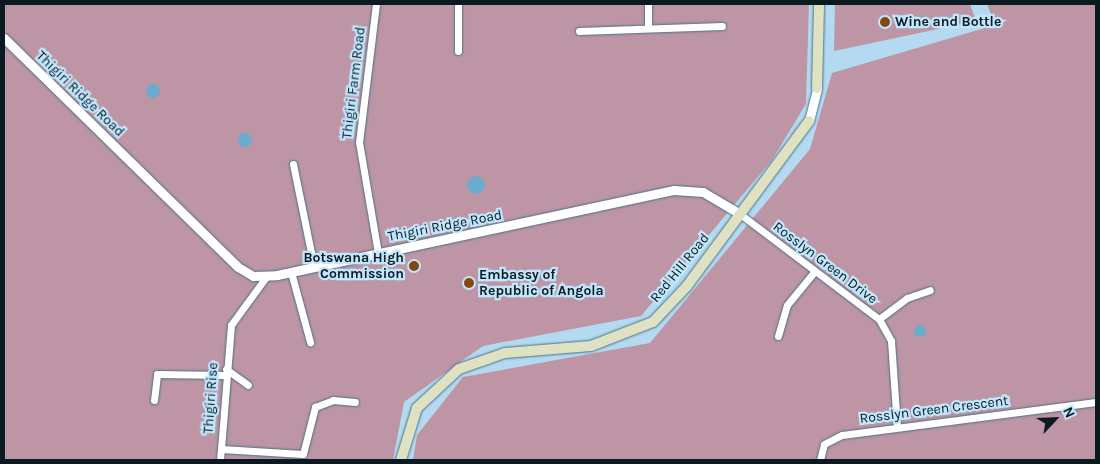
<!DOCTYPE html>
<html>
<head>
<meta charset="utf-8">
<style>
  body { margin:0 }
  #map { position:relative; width:1100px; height:464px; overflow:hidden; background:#b3daf0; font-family:Karla,sans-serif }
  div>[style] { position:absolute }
  .green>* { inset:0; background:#bd95a5 }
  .water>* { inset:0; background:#6babce }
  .round { border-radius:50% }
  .roads { filter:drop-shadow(0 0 1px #4d7185) drop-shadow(0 0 1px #4d7185) }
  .minor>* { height:7px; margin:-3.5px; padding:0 3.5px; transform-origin:3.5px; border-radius:3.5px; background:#fff }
  .tertiary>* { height:9px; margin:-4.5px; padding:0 4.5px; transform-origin:4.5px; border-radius:4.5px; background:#fff }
  .secondary>* { height:10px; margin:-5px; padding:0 5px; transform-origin:5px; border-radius:5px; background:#dfe1c3 }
  .dots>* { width:14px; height:14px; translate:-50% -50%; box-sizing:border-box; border:2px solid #c0e7fe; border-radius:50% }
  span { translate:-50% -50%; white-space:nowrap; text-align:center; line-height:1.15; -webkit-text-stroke:4.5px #c0e7fe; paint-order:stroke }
  .poi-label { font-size:14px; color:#0b1921; font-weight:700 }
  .left { translate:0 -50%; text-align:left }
  .right { translate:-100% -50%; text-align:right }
  .street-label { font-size:14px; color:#0b1921 }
  .frame { position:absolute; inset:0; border:5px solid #0b1921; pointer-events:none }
  .north { position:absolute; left:1030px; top:394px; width:50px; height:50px; -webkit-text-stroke:4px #c0e7fe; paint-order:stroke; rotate:65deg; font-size:14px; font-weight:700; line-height:20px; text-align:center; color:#0b1921 }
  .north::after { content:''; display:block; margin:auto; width:18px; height:22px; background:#0b1921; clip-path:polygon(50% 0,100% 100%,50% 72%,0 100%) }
</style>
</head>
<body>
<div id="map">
  <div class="green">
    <div style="clip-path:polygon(4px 4px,809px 4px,806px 104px,772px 160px,641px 316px,483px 346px,404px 402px,393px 460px,4px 460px)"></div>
    <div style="clip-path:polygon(835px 4px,970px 4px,976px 21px,834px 51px)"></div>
    <div style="clip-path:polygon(987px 4px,1096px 4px,1096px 460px,413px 460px,417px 435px,463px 377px,650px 343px,810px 149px,832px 73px,995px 25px)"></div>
  </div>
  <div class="water">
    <div class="round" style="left:146px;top:84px;width:14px;height:14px"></div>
    <div class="round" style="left:238px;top:133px;width:14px;height:14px"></div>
    <div class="round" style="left:467px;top:176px;width:18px;height:18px"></div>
    <div class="round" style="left:914px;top:325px;width:12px;height:12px"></div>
  </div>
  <div class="roads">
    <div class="minor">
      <div style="left:376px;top:4px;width:139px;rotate:97deg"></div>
      <div style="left:359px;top:142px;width:113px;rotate:80.3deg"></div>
      <div style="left:458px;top:4px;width:47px;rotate:90deg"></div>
      <div style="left:648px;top:25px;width:21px;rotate:-90deg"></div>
      <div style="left:579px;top:31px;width:143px;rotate:-2deg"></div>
      <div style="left:293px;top:164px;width:105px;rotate:78.5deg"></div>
      <div style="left:740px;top:214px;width:174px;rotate:37.1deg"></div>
      <div style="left:879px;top:319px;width:25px;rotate:61deg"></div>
      <div style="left:891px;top:341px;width:85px;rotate:86deg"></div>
      <div style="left:291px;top:272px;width:73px;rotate:74.8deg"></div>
      <div style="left:266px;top:277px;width:59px;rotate:126.1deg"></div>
      <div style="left:231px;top:325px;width:124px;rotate:94.6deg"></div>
      <div style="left:221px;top:449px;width:82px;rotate:3.5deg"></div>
      <div style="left:303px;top:454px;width:49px;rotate:-75.7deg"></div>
      <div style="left:315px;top:407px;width:19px;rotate:-21deg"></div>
      <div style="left:333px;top:400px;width:22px;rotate:5deg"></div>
      <div style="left:879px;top:319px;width:35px;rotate:-37deg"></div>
      <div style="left:907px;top:298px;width:24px;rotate:-19deg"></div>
      <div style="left:778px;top:336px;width:32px;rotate:-74deg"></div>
      <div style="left:787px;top:305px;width:43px;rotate:-50.7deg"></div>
      <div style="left:226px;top:369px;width:27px;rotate:36deg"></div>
      <div style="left:154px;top:400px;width:26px;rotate:-83deg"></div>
      <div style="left:157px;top:374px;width:68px;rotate:0.8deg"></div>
      <div style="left:220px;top:460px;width:11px;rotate:-85deg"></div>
      <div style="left:820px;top:460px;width:16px;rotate:-76deg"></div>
      <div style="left:824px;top:444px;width:20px;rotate:-27deg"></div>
      <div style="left:842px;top:435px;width:256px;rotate:-7.4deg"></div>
    </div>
    <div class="tertiary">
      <div style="left:4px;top:38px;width:327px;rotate:44.4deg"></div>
      <div style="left:238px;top:267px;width:17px;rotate:31deg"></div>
      <div style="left:253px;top:276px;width:24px;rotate:-2deg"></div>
      <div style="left:277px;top:275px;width:406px;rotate:-12.1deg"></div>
      <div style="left:674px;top:190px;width:29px;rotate:4deg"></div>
      <div style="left:703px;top:192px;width:43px;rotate:30.7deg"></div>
      <div style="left:809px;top:121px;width:34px;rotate:-76deg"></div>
    </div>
    <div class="secondary">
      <div style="left:817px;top:88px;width:84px;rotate:-88.6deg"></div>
      <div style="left:401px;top:460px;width:54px;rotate:-72.9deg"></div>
      <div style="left:417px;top:408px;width:57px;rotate:-42.9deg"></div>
      <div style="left:459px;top:369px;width:49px;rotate:-19.2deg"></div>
      <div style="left:505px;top:353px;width:86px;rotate:-4.7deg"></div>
      <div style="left:591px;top:346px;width:66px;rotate:-21.2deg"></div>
      <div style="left:653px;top:322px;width:50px;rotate:-46.6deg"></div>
      <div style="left:687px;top:286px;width:205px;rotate:-53.5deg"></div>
    </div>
  </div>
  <div class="dots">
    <div style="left:885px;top:22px;background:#864511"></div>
    <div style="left:414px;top:266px;background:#864511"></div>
    <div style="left:469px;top:283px;background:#864511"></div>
  </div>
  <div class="poi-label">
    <span class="left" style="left:895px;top:22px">Wine and Bottle</span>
    <span class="right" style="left:404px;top:266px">Botswana High<br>Commission</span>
    <span class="left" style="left:479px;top:283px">Embassy of<br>Republic of Angola</span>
  </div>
  <div class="street-label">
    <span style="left:354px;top:83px;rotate:-83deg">Thigiri Farm Road</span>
    <span style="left:80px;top:94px;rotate:44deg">Thigiri Ridge Road</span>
    <span style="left:445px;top:226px;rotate:-11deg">Thigiri Ridge Road</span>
    <span style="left:825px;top:263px;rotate:37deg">Rosslyn Green Drive</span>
    <span style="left:680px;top:268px;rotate:-51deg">Red Hill Road</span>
    <span style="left:211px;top:398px;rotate:-86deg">Thigiri Rise</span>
    <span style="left:934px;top:410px;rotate:-7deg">Rosslyn Green Crescent</span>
  </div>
  <div class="frame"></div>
  <div class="north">N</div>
</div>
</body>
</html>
